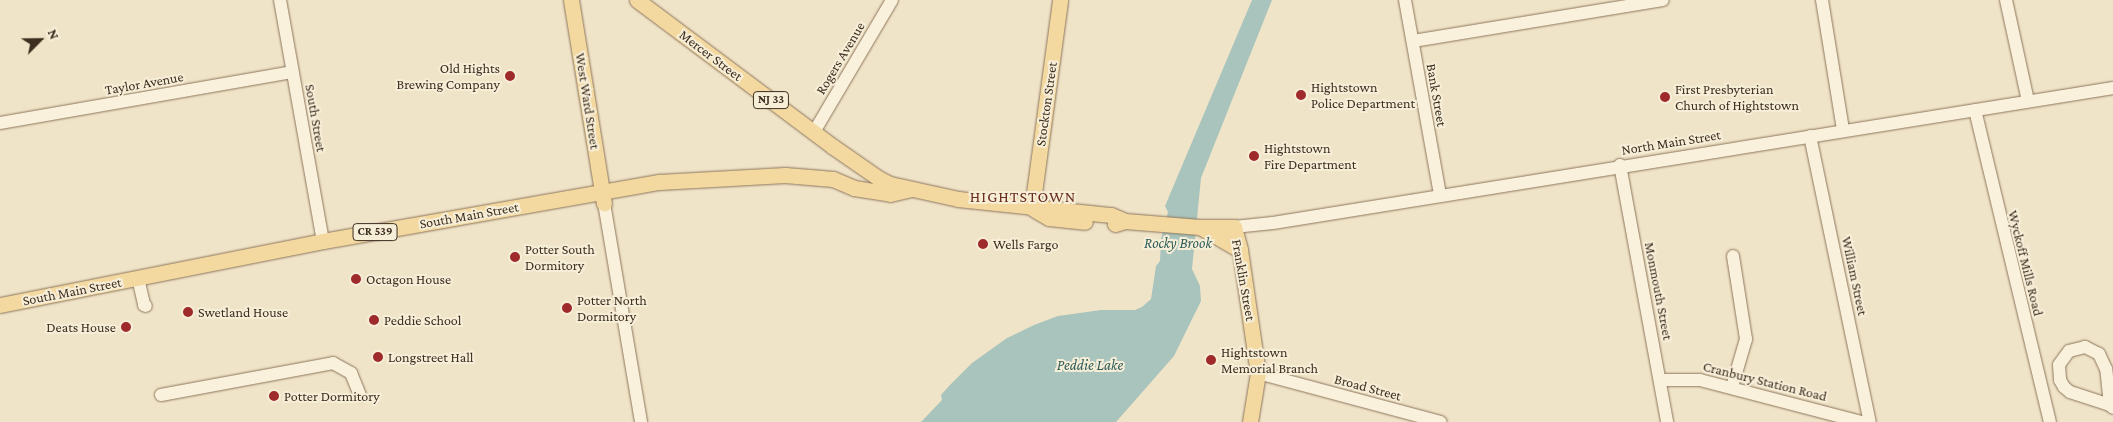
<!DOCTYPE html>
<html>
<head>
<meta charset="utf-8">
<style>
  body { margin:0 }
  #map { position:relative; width:2113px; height:422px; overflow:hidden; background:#f0e4c8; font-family:"Crimson Pro",serif }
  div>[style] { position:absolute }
  .water>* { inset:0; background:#a9c4bc }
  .roads { filter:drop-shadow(0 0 1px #8d765c) drop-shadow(0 0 1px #8d765c) }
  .minor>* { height:12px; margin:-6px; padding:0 6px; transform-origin:6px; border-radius:6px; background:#faf1dc }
  .major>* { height:15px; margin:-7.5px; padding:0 7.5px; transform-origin:7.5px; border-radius:7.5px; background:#f3d9a0 }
  .dots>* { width:14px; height:14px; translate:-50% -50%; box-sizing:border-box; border:2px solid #f7eed8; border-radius:50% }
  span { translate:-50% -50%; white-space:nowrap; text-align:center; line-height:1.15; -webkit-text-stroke:4px #f7eed8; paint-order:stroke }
  .shield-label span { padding:1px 4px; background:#f7eed8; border:1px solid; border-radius:4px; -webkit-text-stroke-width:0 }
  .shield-label { font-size:12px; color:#3d2e20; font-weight:700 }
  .street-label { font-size:14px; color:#3d2e20 }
  .poi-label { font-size:14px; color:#3d2e20 }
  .right { translate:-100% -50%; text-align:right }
  .left { translate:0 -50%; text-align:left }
  .water-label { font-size:15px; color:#2f5d5a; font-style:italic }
  .quarter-label { font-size:16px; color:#6b2e1e; letter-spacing:1px }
  .north { position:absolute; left:15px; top:15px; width:50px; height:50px; -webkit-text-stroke:4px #f7eed8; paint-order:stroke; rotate:67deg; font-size:14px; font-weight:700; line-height:20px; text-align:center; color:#3d2e20 }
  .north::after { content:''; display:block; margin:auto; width:18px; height:22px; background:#3d2e20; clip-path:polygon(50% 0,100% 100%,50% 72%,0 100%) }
</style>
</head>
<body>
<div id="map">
  <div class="water">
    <div style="clip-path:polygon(1252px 0,1272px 0,1201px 178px,1192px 269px,1200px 286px,1201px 301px,1174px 356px,1116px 422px,921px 422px,942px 400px,941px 395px,949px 386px,972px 363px,1007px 338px,1034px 325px,1058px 316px,1101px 310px,1135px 310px,1142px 307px,1151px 299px,1156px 266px,1160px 261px,1161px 239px,1168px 212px,1165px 206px)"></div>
  </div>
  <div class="roads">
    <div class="minor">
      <div style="left:280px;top:0;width:245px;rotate:79.9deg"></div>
      <div style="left:1405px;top:0;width:198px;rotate:79.8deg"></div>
      <div style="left:1822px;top:0;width:132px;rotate:80.8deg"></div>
      <div style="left:2006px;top:0;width:103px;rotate:77.7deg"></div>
      <div style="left:1413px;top:41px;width:253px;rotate:-9.3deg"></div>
      <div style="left:1975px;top:110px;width:321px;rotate:76.5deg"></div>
      <div style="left:0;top:123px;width:296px;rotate:-9.9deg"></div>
      <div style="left:814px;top:132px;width:153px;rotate:-59.4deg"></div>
      <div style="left:1810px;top:136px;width:292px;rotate:78.2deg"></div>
      <div style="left:1620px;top:165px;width:261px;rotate:79.6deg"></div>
      <div style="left:604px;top:203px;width:222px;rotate:80.4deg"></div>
      <div style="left:1234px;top:227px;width:39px;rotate:-6deg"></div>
      <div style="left:1273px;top:223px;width:851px;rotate:-9.13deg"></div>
      <div style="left:138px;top:278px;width:28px;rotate:77deg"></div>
      <div style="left:144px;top:305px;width:2px;rotate:27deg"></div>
      <div style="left:1258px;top:373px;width:189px;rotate:15deg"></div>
      <div style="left:1660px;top:380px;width:40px"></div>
      <div style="left:1700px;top:380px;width:166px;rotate:14.6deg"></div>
      <div style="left:1732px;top:387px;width:50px;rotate:-73.7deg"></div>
      <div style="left:1746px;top:339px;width:84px;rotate:-98.9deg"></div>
      <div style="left:161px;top:395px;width:175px;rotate:-10.5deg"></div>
      <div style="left:333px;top:363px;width:21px;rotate:29deg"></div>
      <div style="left:351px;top:373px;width:24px;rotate:68deg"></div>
      <div style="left:2110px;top:405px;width:36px;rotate:-96deg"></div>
      <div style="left:2106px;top:369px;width:17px;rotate:-115deg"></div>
      <div style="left:2099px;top:354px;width:16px;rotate:-153deg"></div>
      <div style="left:2085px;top:347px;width:16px;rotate:166deg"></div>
      <div style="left:2069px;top:351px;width:17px;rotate:126deg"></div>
      <div style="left:2059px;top:365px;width:15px;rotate:86deg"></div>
      <div style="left:2060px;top:380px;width:8px;rotate:60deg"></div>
      <div style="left:2064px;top:387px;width:8px;rotate:40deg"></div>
      <div style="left:2070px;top:392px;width:42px;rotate:18deg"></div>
      <div style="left:2110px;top:405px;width:4px;rotate:45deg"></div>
    </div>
    <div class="major">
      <div style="left:571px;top:0;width:206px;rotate:80.8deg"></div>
      <div style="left:637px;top:0;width:244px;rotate:36.8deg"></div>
      <div style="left:832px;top:146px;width:56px;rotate:34.8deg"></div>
      <div style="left:878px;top:178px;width:13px;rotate:27deg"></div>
      <div style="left:890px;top:184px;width:70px;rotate:12.4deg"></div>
      <div style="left:958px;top:199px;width:154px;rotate:6deg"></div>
      <div style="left:1111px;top:215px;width:15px;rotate:23deg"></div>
      <div style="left:1032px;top:208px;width:210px;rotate:-82.3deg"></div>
      <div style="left:1035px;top:210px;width:16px;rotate:30deg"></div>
      <div style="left:1049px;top:218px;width:36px;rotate:6deg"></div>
      <div style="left:1115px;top:224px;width:10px;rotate:-17deg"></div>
      <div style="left:1125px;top:221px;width:75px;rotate:4.6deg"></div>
      <div style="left:1200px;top:227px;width:34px"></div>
      <div style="left:1234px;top:227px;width:24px;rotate:75deg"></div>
      <div style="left:1240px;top:250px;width:124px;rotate:81.7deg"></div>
      <div style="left:1258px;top:373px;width:50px;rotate:99.3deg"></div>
      <div style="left:1200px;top:227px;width:46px;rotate:29.9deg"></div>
      <div style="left:0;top:305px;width:329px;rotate:-11.2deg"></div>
      <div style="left:323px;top:241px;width:341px;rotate:-10deg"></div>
      <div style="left:659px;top:182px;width:126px;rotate:-3.2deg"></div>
      <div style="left:785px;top:175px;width:48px;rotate:4.8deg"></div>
      <div style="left:833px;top:179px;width:23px;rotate:23deg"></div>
      <div style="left:854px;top:188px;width:36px;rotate:9deg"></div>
      <div style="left:890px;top:194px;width:22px;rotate:-13deg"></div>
    </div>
  </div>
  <div class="dots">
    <div style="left:510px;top:76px;background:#9e2a2b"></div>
    <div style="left:1301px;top:95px;background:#9e2a2b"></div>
    <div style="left:1665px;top:97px;background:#9e2a2b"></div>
    <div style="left:1254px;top:156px;background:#9e2a2b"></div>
    <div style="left:983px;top:244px;background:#9e2a2b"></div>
    <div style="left:515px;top:257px;background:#9e2a2b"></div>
    <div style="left:356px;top:279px;background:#9e2a2b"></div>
    <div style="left:567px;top:308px;background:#9e2a2b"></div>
    <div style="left:188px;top:312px;background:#9e2a2b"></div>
    <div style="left:374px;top:320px;background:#9e2a2b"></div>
    <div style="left:126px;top:327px;background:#9e2a2b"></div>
    <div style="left:378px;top:357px;background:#9e2a2b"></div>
    <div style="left:1211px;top:360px;background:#9e2a2b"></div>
    <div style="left:274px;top:396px;background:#9e2a2b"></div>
  </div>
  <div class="shield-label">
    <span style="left:771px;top:100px">NJ 33</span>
    <span style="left:375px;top:232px">CR 539</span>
  </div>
  <div class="street-label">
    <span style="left:711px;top:55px;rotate:37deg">Mercer Street</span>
    <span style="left:840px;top:58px;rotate:-59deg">Rogers Avenue</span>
    <span style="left:144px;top:83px;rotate:-10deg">Taylor Avenue</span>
    <span style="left:1437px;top:95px;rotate:80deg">Bank Street</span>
    <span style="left:588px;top:101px;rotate:81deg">West Ward Street</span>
    <span style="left:1046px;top:104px;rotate:-82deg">Stockton Street</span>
    <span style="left:316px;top:118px;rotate:80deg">South Street</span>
    <span style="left:1671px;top:142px;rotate:-9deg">North Main Street</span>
    <span style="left:469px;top:215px;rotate:-10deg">South Main Street</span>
    <span style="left:2026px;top:263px;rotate:76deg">Wyckoff Mills Road</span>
    <span style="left:1855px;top:276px;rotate:78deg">William Street</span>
    <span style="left:1244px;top:280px;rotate:80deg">Franklin Street</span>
    <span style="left:72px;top:291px;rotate:-11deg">South Main Street</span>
    <span style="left:1659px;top:291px;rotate:79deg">Monmouth Street</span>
    <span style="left:1765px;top:381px;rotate:14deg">Cranbury Station Road</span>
    <span style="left:1368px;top:387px;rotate:15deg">Broad Street</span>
  </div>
  <div class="poi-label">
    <span class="right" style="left:500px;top:76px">Old Hights<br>Brewing Company</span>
    <span class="left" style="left:1311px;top:95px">Hightstown<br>Police Department</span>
    <span class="left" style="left:1675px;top:97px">First Presbyterian<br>Church of Hightstown</span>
    <span class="left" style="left:1264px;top:156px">Hightstown<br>Fire Department</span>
    <span class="left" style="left:993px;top:244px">Wells Fargo</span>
    <span class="left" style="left:525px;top:257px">Potter South<br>Dormitory</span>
    <span class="left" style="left:366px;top:279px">Octagon House</span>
    <span class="left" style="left:577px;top:308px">Potter North<br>Dormitory</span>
    <span class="left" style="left:198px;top:312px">Swetland House</span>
    <span class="left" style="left:384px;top:320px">Peddie School</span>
    <span class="right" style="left:116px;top:327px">Deats House</span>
    <span class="left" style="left:1221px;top:360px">Hightstown<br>Memorial Branch</span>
    <span class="left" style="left:388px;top:357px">Longstreet Hall</span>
    <span class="left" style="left:284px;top:396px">Potter Dormitory</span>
  </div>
  <div class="water-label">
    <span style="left:1178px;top:244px">Rocky Brook</span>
    <span style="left:1090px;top:366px">Peddie Lake</span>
  </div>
  <div class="quarter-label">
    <span style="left:1023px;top:197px">HIGHTSTOWN</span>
  </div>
  <div class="north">N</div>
</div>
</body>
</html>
